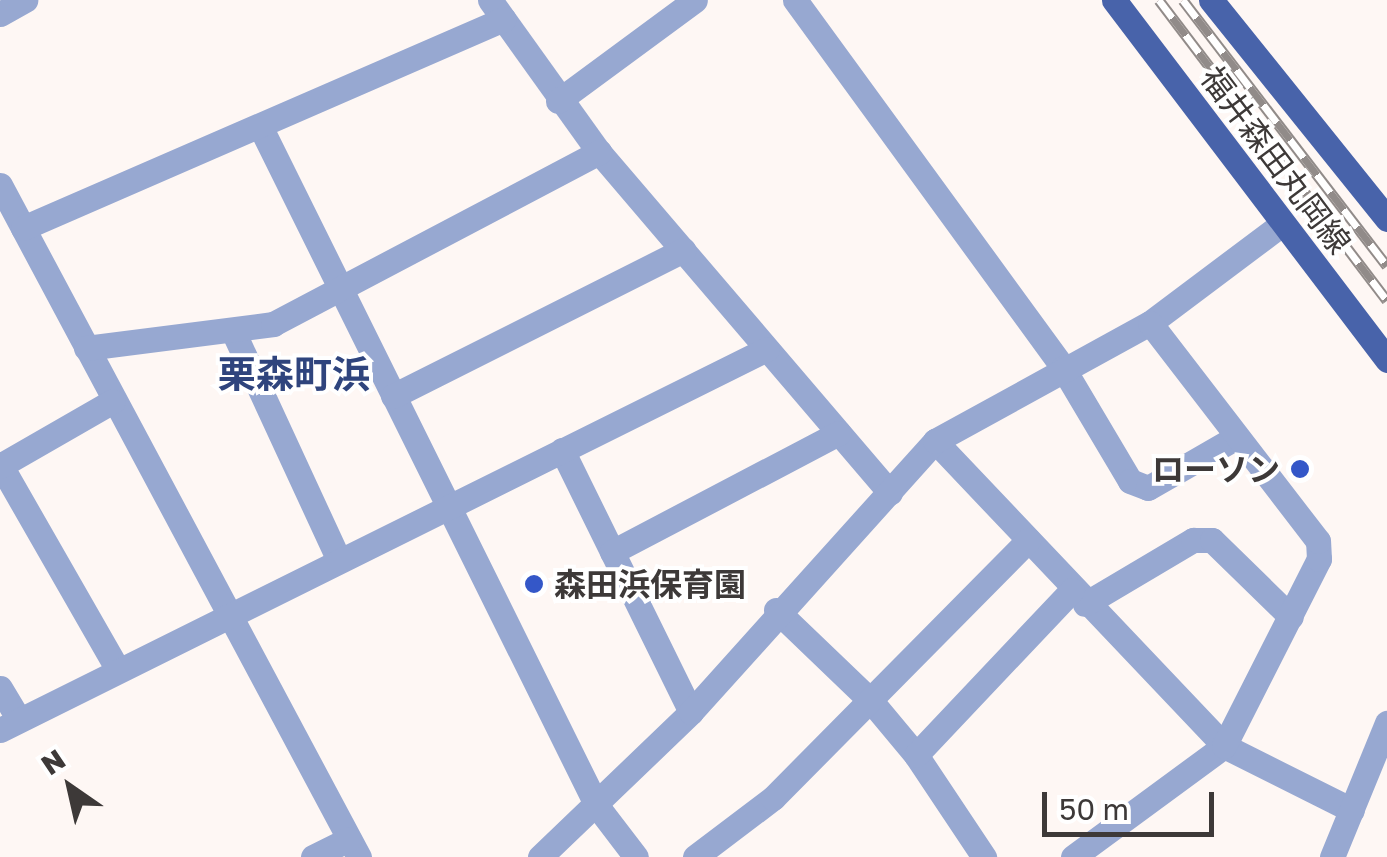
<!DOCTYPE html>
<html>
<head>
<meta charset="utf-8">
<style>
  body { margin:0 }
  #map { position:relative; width:1387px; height:857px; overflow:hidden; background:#fef7f4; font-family:"Golos Text","Noto Sans JP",sans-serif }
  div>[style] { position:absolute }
  .minor>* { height:25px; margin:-12.5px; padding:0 12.5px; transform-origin:12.5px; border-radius:12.5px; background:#97a8d1 }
  .major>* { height:25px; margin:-12.5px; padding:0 12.5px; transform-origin:12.5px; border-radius:12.5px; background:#4863aa }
  .rail>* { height:11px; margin-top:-5.5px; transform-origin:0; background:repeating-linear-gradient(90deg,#fff 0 22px,#918b89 0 44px); box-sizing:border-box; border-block:2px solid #918b89 }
  .dots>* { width:28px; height:28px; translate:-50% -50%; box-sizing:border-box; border:5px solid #fff; border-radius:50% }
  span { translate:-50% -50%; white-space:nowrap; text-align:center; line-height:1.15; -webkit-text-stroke:8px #fff; paint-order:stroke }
  .street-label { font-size:32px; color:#3d3938 }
  .poi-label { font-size:32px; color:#3d3938; font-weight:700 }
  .right { translate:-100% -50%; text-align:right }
  .left { translate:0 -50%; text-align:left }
  .quarter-label { font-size:38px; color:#2f447d; font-weight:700 }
  .north { position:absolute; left:20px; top:737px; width:100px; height:100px; -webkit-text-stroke:8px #fff; paint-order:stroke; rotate:326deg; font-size:28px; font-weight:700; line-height:40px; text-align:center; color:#3d3938 }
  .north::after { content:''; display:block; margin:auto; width:35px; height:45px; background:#3d3938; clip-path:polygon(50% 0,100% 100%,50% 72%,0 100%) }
  .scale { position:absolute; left:1042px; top:792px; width:172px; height:45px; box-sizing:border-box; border:5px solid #3d3938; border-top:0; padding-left:12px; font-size:30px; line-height:35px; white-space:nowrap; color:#3d3938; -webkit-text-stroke:8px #fff; paint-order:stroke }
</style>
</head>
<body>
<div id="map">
  <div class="minor">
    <div style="left:490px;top:0;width:187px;rotate:54.4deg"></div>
    <div style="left:599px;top:152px;width:448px;rotate:49.5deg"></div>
    <div style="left:795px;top:0;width:455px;rotate:53.9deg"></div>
    <div style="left:1063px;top:368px;width:131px;rotate:59.3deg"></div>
    <div style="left:1130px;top:481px;width:19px;rotate:21deg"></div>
    <div style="left:1148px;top:488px;width:100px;rotate:-29.9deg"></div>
    <div style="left:0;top:14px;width:29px;rotate:-29deg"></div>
    <div style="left:558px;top:101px;width:170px;rotate:-36.4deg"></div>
    <div style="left:260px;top:126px;width:759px;rotate:63.64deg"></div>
    <div style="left:597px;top:806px;width:64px;rotate:52.6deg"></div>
    <div style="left:0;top:185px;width:762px;rotate:61.89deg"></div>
    <div style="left:23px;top:228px;width:524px;rotate:-23.49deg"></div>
    <div style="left:233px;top:331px;width:252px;rotate:65.2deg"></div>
    <div style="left:86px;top:348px;width:189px;rotate:-7.3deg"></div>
    <div style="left:273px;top:324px;width:369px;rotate:-27.8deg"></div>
    <div style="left:393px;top:396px;width:325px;rotate:-26.7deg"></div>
    <div style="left:935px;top:441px;width:420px;rotate:46.5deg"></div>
    <div style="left:1224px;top:746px;width:143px;rotate:26.6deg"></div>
    <div style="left:562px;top:450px;width:292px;rotate:63.8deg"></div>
    <div style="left:0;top:464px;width:237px;rotate:60.2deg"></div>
    <div style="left:0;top:466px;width:130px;rotate:-29.9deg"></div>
    <div style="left:612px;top:552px;width:256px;rotate:-27.7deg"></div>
    <div style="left:1085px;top:604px;width:126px;rotate:-30.7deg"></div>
    <div style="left:1193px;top:540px;width:19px"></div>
    <div style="left:1212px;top:540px;width:110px;rotate:44.3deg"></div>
    <div style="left:776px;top:610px;width:132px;rotate:43.8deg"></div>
    <div style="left:871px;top:701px;width:70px;rotate:50.2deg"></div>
    <div style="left:916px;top:755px;width:123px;rotate:56.3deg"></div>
    <div style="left:0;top:688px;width:37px;rotate:59deg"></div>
    <div style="left:0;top:730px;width:856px;rotate:-26.42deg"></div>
    <div style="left:916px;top:755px;width:227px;rotate:-46.6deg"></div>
    <div style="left:313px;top:857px;width:40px;rotate:-26.6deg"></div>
    <div style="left:540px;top:857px;width:209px;rotate:-43.8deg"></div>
    <div style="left:691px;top:712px;width:365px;rotate:-48deg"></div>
    <div style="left:935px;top:441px;width:245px;rotate:-28.8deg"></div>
    <div style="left:1150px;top:323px;width:166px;rotate:-36.9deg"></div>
    <div style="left:695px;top:857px;width:98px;rotate:-37.1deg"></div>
    <div style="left:773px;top:798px;width:363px;rotate:-45.3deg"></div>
    <div style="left:1073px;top:857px;width:187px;rotate:-36.3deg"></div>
    <div style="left:1224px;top:746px;width:210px;rotate:-63.1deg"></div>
    <div style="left:1319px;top:559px;width:18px;rotate:-93deg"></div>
    <div style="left:1318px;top:541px;width:275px;rotate:-127.6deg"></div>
    <div style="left:1332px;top:857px;width:145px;rotate:-67.7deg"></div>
  </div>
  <div class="major">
    <div style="left:1114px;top:0;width:452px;rotate:52.8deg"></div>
    <div style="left:1211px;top:0;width:281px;rotate:51.2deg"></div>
  </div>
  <div class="rail">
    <div style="left:1159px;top:0;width:377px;rotate:52.8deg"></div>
    <div style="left:1183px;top:0;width:335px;rotate:52.5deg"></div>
  </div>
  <div class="dots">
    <div style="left:1300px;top:469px;background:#3457c8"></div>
    <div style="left:534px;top:584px;background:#3457c8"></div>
  </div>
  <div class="street-label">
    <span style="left:1276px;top:160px;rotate:53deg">福井森田丸岡線</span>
  </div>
  <div class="poi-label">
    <span class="right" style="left:1280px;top:469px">ローソン</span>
    <span class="left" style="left:554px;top:584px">森田浜保育園</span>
  </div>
  <div class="quarter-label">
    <span style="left:294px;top:374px">栗森町浜</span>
  </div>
  <div class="north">N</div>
  <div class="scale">50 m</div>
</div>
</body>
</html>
